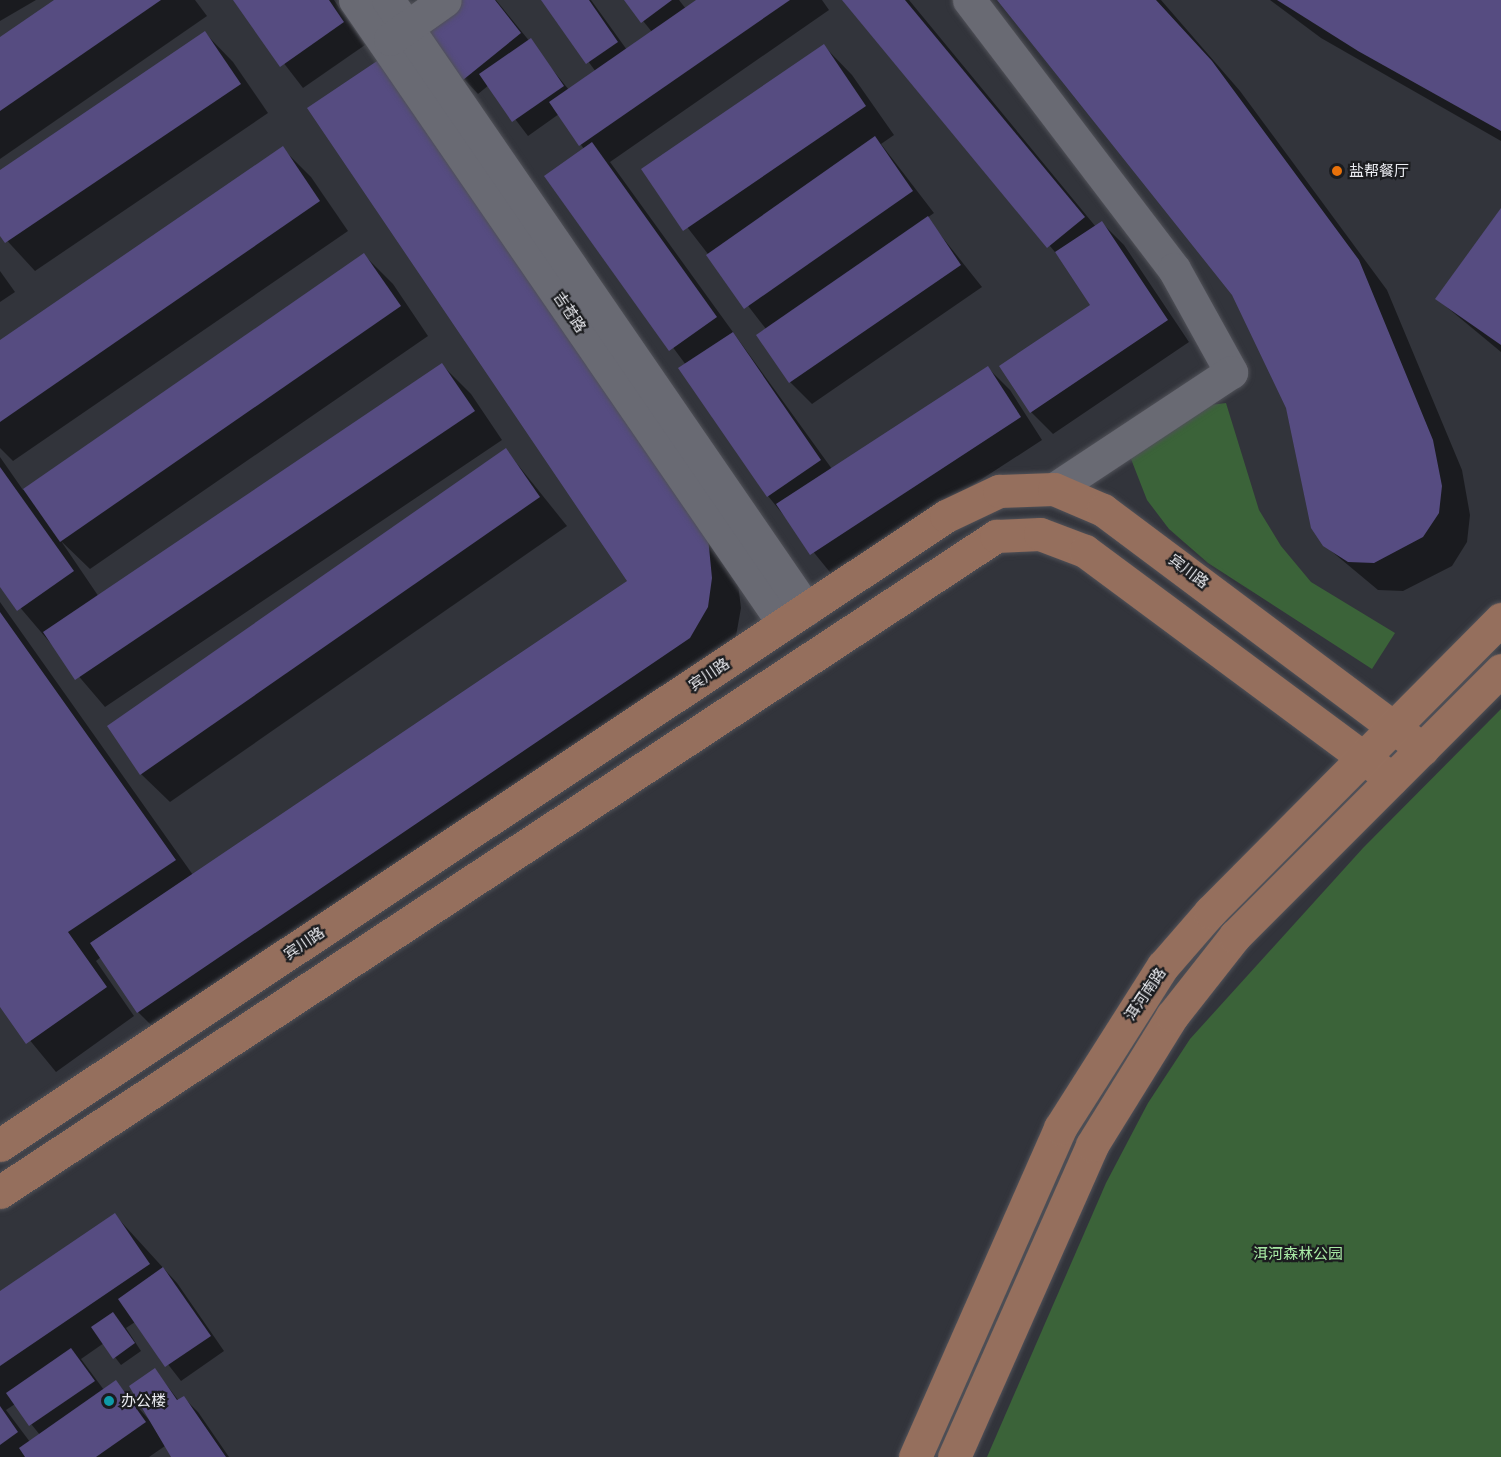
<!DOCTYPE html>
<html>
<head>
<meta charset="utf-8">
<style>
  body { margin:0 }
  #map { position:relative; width:1501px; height:1457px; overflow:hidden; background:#32343b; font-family:"PT Sans","Noto Sans SC",sans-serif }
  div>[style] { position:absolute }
  .green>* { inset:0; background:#3b6339 }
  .shadow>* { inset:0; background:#0007 }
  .building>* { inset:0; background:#564c81 }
  .roads { filter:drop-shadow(0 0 2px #505158) drop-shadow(0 0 2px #505158) }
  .minor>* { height:33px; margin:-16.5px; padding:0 16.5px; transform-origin:16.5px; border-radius:16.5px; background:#696a73 }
  .major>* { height:33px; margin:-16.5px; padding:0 16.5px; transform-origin:16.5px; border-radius:16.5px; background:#956f5d }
  .dots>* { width:16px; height:16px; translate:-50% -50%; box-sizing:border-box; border:3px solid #1b1c1f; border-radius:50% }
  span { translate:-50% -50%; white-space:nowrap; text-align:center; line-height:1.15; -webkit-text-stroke:4.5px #1b1c1f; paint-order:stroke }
  .poi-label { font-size:15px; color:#ebecf1 }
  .left { translate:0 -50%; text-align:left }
  .street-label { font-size:15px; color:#ebecf1 }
  .park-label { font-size:15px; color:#a8eaa4 }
</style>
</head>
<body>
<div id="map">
  <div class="green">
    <div style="clip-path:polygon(1226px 403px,1259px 510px,1281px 546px,1311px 582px,1395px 633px,1372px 669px,1208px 563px,1169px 529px,1147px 500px,1131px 459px,1141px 439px,1202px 406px)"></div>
    <div style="clip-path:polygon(1501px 709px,1501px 1457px,987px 1457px,1106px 1183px,1148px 1103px,1190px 1039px,1363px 848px)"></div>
  </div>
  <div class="shadow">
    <div style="clip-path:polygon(0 0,36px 0,0 21px)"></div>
    <div style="clip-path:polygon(57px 0,195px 0,207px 16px,0 159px,0 39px)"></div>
    <div style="clip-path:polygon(235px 0,334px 0,365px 45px,303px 88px)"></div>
    <div style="clip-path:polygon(455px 0,496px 0,569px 90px,596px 72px,543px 0,591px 0,627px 50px,652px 32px,626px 0,679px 0,686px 9px,699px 0,822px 0,829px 10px,610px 162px,832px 469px,988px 368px,1010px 390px,1042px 440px,833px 576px,768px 496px,680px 369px,686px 365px,546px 176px,584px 149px,559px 114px,528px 136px,489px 85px,478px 94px,464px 79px)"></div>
    <div style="clip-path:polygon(844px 0,909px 0,1096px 227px,1102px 223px,1124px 245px,1189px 342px,1053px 434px,1031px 412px,1092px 305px,1065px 264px)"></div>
    <div style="clip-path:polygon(1000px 0,1161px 0,1240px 91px,1387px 290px,1462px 470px,1470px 515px,1467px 542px,1452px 566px,1403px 591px,1378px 590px,1324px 545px,1287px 407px,1233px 294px)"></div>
    <div style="clip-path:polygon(1270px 0,1501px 0,1501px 141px,1321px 38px)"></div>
    <div style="clip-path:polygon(205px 33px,233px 62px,268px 113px,35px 271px,0 233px,0 172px)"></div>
    <div style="clip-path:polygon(824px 46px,852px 75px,894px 135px,881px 144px,934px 213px,927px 218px,982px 287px,812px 404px,790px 382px,766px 329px,643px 170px)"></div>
    <div style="clip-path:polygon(309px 109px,736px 567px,741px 608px,736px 636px,719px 667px,167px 1041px,138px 1012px,101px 957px,96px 961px,134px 1016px,56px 1072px,0 1004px,0 602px,193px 875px,629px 581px)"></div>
    <div style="clip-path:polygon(282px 148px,311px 177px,348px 231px,13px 461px,0 448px,0 342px)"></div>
    <div style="clip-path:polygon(1501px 211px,1501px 352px,1437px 299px)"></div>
    <div style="clip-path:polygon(364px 255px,393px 284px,428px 336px,90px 569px,61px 541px,99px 597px,442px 365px,471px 394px,502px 440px,105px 707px,0 584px,0 457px,23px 490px)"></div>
    <div style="clip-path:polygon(0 271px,15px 292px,0 302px)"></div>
    <div style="clip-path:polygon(506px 450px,567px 526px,170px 802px,141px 774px)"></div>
    <div style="clip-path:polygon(evenodd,115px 1215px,177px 1283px,224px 1351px,181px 1381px,135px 1322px,126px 1328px,141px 1351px,121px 1365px,104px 1343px,81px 1359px,104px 1390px,116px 1382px,150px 1421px,155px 1370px,179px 1401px,184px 1398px,198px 1412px,229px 1457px,172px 1457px,165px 1446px,149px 1457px,0 1457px,0 1293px,115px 1215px,15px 1404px,40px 1435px,30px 1442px,6px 1410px,15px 1404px)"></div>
  </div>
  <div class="building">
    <div style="clip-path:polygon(54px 0,161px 0,0 111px,0 37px)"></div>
    <div style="clip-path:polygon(233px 0,329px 0,344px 22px,280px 67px)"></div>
    <div style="clip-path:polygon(452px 0,495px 0,521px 33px,463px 80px,420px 26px)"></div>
    <div style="clip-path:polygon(541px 0,589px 0,618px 42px,586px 64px)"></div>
    <div style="clip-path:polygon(624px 0,672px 0,641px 23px)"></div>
    <div style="clip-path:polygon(696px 0,790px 0,579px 146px,549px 102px)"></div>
    <div style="clip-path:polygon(842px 0,905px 0,1085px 217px,1047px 248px)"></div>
    <div style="clip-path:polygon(997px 0,1156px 0,1212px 61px,1359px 260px,1433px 440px,1442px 486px,1439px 513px,1423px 537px,1374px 563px,1348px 562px,1323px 546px,1311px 528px,1286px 408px,1232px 295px)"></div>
    <div style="clip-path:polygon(1277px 0,1501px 0,1501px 131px,1358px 51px)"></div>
    <div style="clip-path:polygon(205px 31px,241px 84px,5px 243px,0 236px,0 170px)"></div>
    <div style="clip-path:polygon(531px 38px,564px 86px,512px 122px,479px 74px)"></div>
    <div style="clip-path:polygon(824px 44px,866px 106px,683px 231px,641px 169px)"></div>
    <div style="clip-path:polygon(383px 57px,708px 537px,712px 578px,708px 607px,690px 638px,137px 1013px,90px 943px,627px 581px,307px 108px)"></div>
    <div style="clip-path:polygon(875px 136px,913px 191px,744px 309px,706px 255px)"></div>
    <div style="clip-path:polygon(592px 142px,717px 317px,669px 351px,544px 176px)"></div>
    <div style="clip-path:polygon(283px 146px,320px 201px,0 422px,0 340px)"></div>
    <div style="clip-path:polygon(1501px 208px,1501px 345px,1435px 299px)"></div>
    <div style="clip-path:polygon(928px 216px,961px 265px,789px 383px,756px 335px)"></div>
    <div style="clip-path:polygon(1102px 221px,1168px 320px,1030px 413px,999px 366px,1090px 305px,1055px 252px)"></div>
    <div style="clip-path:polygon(364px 253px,401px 306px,60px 542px,23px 489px)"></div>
    <div style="clip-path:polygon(733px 332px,821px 460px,767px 497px,678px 368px)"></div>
    <div style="clip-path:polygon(442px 363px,475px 411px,75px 680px,43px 632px)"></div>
    <div style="clip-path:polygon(988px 366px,1021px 417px,810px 555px,776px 504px)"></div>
    <div style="clip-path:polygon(506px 448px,540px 497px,140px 775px,107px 726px)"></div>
    <div style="clip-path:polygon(0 467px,74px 571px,17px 611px,0 587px)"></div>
    <div style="clip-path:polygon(0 612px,176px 860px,68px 932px,107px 987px,26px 1044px,0 1007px)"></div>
    <div style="clip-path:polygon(115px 1213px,150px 1264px,0 1366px,0 1291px)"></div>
    <div style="clip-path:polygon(163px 1267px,211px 1336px,165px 1367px,118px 1299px)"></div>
    <div style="clip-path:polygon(113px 1312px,135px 1343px,113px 1359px,91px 1327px)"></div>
    <div style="clip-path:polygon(71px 1348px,95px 1381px,29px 1426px,6px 1393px)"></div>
    <div style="clip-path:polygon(155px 1368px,177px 1400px,184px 1396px,226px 1457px,171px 1457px,129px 1386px)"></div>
    <div style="clip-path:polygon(116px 1380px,146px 1422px,96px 1457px,25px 1457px,19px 1448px)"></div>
    <div style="clip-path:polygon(0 1406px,18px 1432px,0 1445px)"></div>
  </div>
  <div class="roads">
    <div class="minor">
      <div style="left:355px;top:0;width:757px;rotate:55.49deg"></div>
      <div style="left:388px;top:0;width:739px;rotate:55.54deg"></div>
      <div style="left:969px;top:0;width:338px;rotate:52.7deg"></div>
      <div style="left:1174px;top:269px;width:118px;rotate:61deg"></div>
      <div style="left:1231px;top:372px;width:212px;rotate:146.5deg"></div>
      <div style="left:390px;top:39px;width:67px;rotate:-35.3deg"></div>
    </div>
    <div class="major">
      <div style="left:0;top:1145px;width:1136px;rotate:-33.62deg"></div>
      <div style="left:946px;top:516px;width:59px;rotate:-25.3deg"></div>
      <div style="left:999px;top:491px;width:55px;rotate:-2.1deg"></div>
      <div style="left:1054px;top:489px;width:53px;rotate:23.2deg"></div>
      <div style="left:1103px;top:510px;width:399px;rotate:36.8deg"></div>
      <div style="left:0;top:1192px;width:1193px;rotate:-33.37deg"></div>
      <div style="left:996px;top:536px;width:44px;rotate:-2.6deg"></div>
      <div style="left:1040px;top:534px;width:48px;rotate:20.7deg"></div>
      <div style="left:1085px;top:551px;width:382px;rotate:36.6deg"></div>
      <div style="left:915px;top:1457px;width:360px;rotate:-66.2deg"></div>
      <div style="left:1060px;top:1128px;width:192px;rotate:-57.6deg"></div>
      <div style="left:1163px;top:966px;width:72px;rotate:-49deg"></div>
      <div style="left:1210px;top:912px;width:413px;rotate:-45.2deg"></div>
      <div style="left:954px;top:1457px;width:341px;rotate:-66.1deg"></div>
      <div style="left:1092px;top:1145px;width:152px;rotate:-58.2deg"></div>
      <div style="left:1172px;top:1016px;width:102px;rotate:-51.8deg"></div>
      <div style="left:1235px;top:936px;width:376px;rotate:-45deg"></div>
    </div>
  </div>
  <div class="dots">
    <div style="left:1337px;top:171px;background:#e8710a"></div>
    <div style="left:109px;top:1401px;background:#0f9aa8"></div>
  </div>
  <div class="poi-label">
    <span class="left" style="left:1349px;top:171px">盐帮餐厅</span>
    <span class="left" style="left:121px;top:1401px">办公楼</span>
  </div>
  <div class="street-label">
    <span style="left:570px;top:312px;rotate:56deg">吉苍路</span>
    <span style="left:1189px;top:571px;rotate:37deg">宾川路</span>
    <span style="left:709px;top:674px;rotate:-34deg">宾川路</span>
    <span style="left:304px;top:943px;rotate:-34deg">宾川路</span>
    <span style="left:1145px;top:994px;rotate:-56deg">洱河南路</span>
  </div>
  <div class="park-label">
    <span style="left:1298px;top:1254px">洱河森林公园</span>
  </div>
</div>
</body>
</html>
